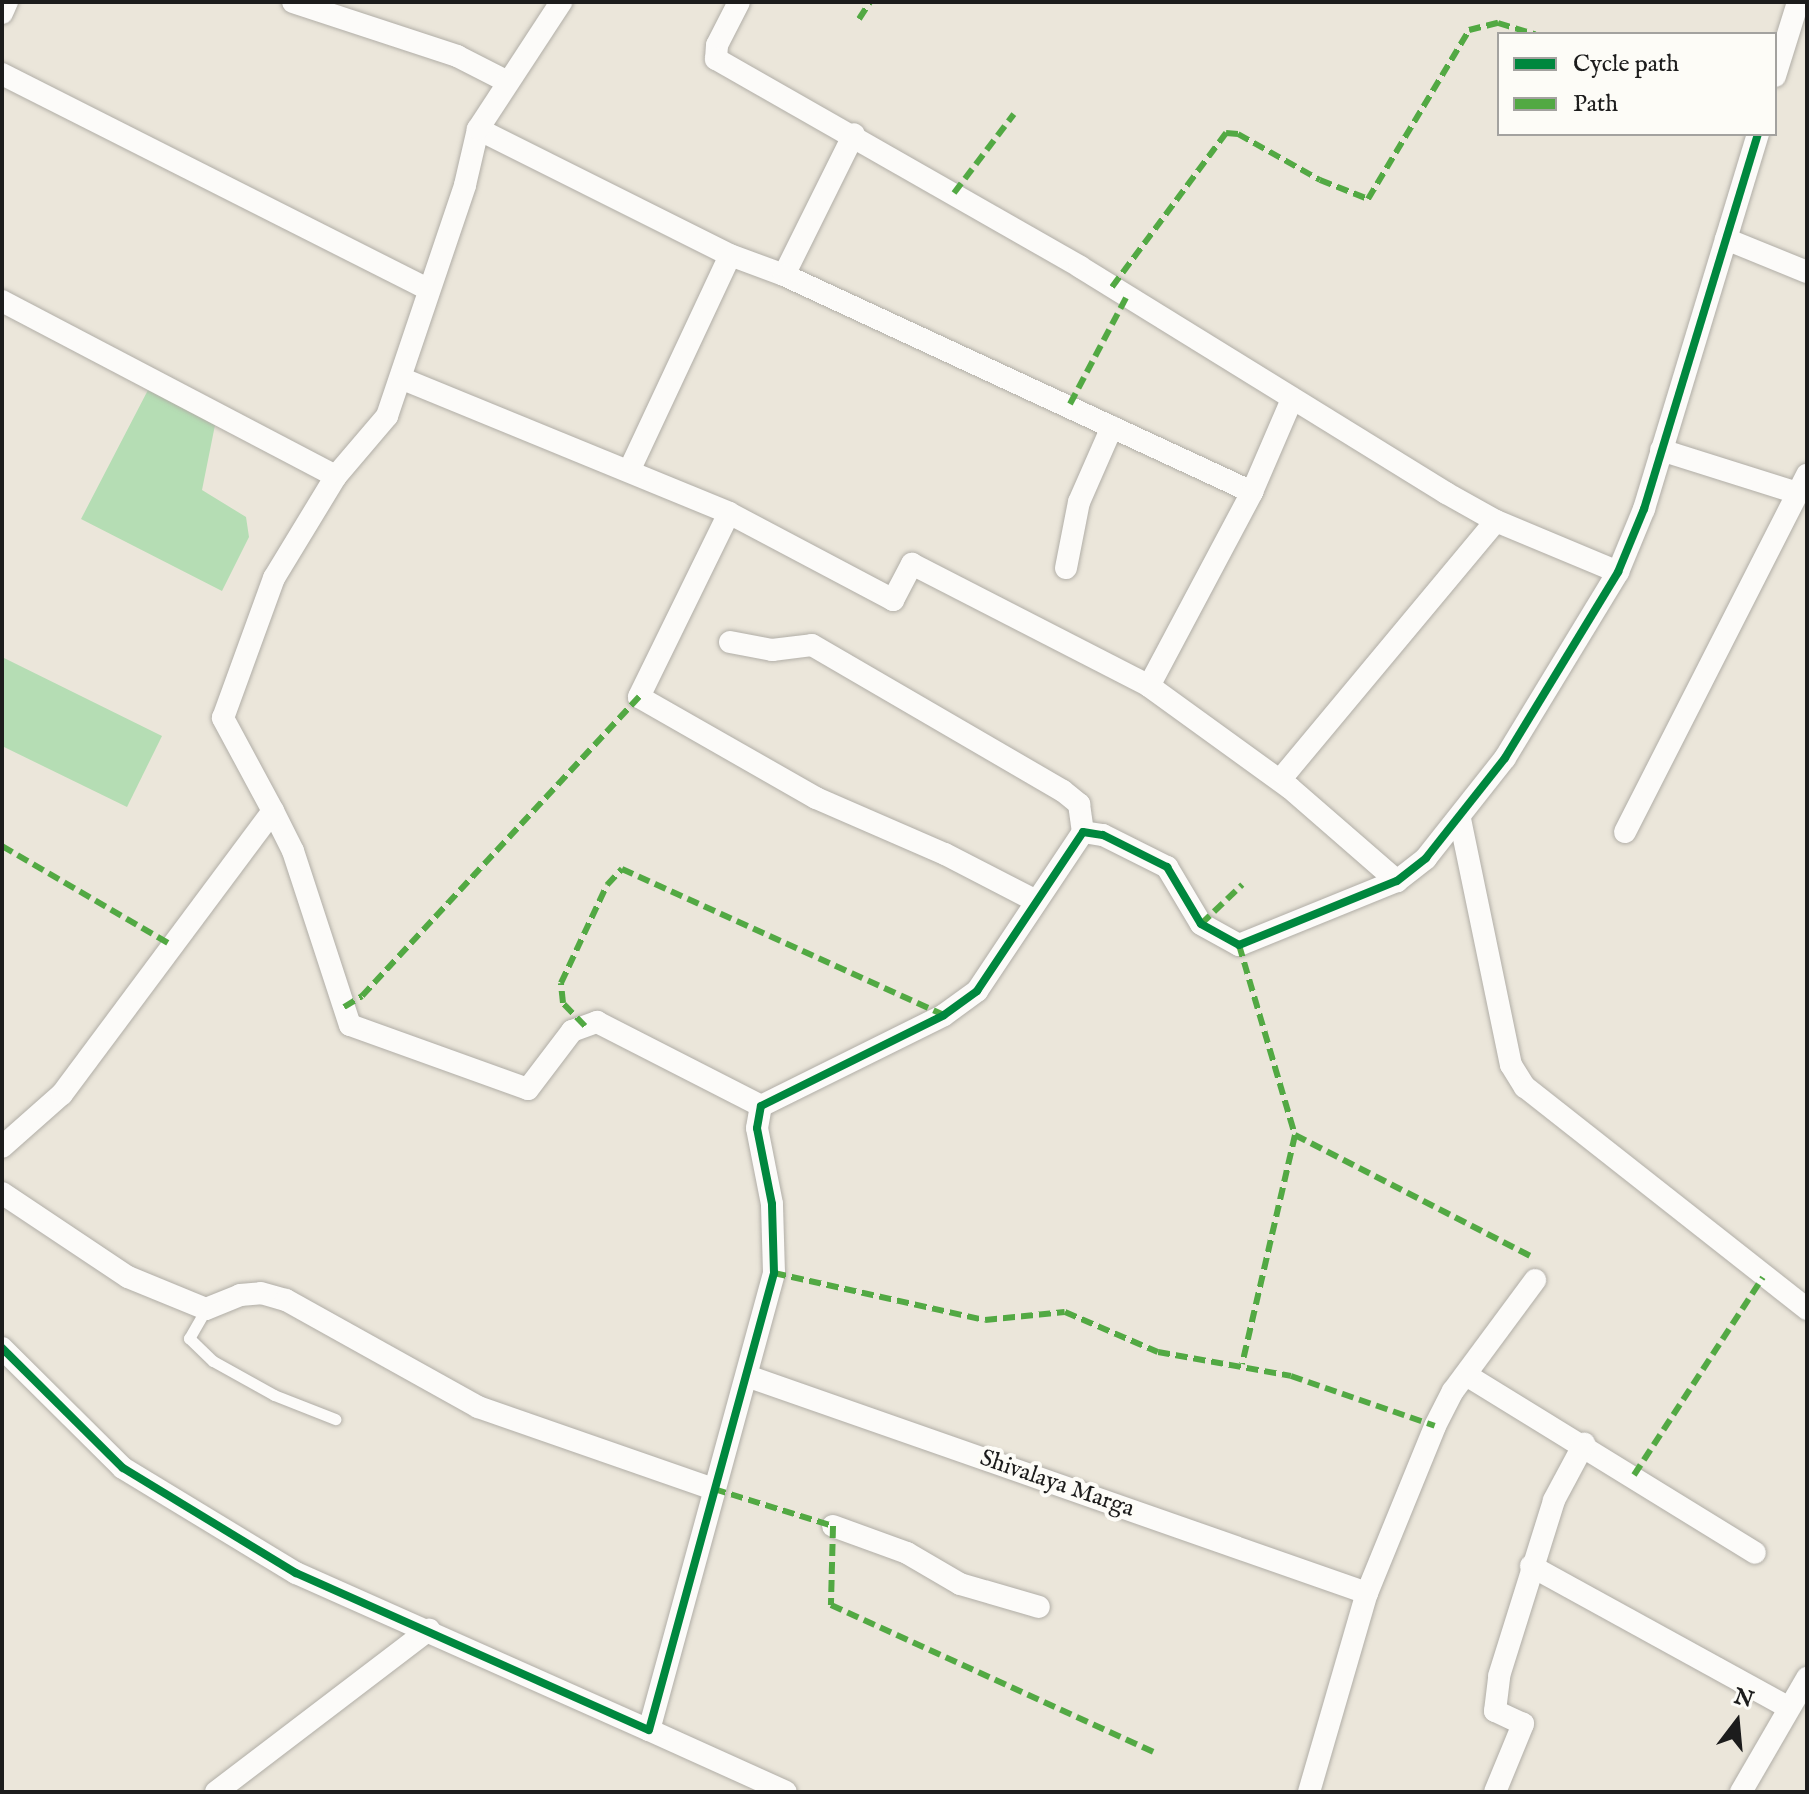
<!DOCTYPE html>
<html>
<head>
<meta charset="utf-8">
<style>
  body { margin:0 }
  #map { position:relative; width:1809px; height:1794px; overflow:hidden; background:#ebe6da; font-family:"IM FELL English",serif }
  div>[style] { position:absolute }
  .green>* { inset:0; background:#b5ddb4 }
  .roads { filter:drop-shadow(0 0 2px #b1aea7) drop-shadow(0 0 2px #b1aea7) }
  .service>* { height:11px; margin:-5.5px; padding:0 5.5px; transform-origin:5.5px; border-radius:5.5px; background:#fcfbf9 }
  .minor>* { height:22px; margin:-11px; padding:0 11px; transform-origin:11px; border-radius:11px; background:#fcfbf9 }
  .quiet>* { height:6px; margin-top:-3px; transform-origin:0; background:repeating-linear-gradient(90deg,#52a943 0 12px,transparent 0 18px) }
  .cycleway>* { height:8px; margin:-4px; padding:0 4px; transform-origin:4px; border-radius:4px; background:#00873e }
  span { translate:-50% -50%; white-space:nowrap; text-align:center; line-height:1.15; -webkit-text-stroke:8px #fdfcf7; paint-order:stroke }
  .street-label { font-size:24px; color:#1c1c1c }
  .frame { position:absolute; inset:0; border:4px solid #1c1c1c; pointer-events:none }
  .legend { position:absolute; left:1497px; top:32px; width:280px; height:104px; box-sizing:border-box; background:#fdfcf7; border:2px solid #a3a29f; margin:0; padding:10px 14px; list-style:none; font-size:24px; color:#1c1c1c }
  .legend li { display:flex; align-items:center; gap:16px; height:40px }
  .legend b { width:40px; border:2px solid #a3a29f }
  .north { position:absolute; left:1697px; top:1682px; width:80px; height:80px; -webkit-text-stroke:6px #fdfcf7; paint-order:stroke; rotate:16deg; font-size:22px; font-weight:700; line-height:32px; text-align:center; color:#1c1c1c }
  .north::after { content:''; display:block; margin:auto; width:28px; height:36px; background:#1c1c1c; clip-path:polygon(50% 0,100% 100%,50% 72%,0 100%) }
</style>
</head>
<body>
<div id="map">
  <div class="green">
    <div style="clip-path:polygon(148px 390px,215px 425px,202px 490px,246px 517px,249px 537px,222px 591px,81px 519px)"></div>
    <div style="clip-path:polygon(2px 657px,162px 736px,127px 807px,2px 746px)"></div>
  </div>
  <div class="roads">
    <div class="service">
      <div style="left:206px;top:1309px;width:34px;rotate:120deg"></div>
      <div style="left:189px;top:1338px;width:33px;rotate:44deg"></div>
      <div style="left:213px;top:1361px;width:70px;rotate:29.1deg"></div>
      <div style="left:274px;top:1395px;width:66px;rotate:21.5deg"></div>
    </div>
    <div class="minor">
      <div style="left:293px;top:2px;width:173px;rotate:18.2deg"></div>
      <div style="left:457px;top:56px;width:55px;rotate:27deg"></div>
      <div style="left:739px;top:2px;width:48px;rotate:117.1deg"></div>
      <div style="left:717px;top:45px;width:14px;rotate:94deg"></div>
      <div style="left:716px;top:59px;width:419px;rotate:29.7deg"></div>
      <div style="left:1080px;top:267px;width:430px;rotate:31.7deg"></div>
      <div style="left:1446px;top:493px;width:57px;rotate:29.2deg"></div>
      <div style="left:1496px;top:521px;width:132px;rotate:22.7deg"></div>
      <div style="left:2px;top:13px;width:12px;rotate:-66deg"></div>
      <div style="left:2px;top:74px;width:477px;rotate:26.8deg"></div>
      <div style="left:1775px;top:76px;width:77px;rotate:-72.7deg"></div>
      <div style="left:478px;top:129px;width:282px;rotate:26.6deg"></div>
      <div style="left:730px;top:255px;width:58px;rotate:20.3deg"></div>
      <div style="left:784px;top:275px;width:157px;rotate:-63.6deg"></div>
      <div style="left:1726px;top:239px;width:87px;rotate:22.2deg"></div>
      <div style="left:784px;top:275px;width:516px;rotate:24.88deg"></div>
      <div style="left:2px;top:301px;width:377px;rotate:27.7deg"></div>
      <div style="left:403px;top:379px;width:352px;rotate:22.3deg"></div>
      <div style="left:729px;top:513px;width:186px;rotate:27.9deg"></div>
      <div style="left:893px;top:600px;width:41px;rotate:-62.2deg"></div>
      <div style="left:912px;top:564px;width:267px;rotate:27.2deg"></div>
      <div style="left:1149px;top:686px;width:174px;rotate:35.9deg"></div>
      <div style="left:1290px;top:788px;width:142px;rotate:41deg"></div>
      <div style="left:1661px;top:450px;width:143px;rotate:17.5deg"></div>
      <div style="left:629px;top:471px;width:238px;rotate:-64.9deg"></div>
      <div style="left:729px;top:513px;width:205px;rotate:116.1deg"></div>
      <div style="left:639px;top:697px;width:204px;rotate:29.7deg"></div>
      <div style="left:816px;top:798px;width:141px;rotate:23.5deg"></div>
      <div style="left:945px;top:854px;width:100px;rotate:27.3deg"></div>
      <div style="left:1066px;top:568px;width:67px;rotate:-78.9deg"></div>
      <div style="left:1079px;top:502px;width:82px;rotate:-66.3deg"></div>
      <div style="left:730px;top:642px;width:43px;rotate:10.8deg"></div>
      <div style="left:772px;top:650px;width:40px;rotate:-7.1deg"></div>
      <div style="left:812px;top:645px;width:290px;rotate:30.2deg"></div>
      <div style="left:1063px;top:791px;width:21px;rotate:39deg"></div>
      <div style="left:1079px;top:804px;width:28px;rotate:82deg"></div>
      <div style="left:1149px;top:686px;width:220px;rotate:-62deg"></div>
      <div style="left:1252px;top:492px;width:101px;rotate:-66.7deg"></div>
      <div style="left:1280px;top:780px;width:337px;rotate:-50.2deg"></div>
      <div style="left:273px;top:811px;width:45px;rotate:63.4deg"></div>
      <div style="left:293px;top:851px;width:183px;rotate:71.9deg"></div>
      <div style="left:350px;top:1025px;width:189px;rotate:19.8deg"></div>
      <div style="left:528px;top:1089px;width:73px;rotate:-52.8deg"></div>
      <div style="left:572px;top:1031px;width:27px;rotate:-20deg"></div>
      <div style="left:597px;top:1022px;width:184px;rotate:27.1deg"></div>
      <div style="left:1460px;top:819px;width:251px;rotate:78.3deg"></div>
      <div style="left:1511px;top:1065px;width:26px;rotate:58deg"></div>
      <div style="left:1525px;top:1087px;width:359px;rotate:38.2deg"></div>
      <div style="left:1625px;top:832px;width:401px;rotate:-63deg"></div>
      <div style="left:2px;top:1147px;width:80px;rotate:-41.5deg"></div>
      <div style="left:62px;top:1094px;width:353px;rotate:-53.3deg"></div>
      <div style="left:273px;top:811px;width:106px;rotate:-118.3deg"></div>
      <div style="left:223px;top:718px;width:149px;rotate:-70deg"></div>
      <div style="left:274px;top:578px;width:119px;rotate:-58.7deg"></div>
      <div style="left:336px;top:476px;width:79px;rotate:-49.6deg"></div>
      <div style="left:387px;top:416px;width:244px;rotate:-71.3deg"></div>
      <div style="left:465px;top:185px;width:57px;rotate:-76.9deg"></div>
      <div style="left:478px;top:129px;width:152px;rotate:-56.8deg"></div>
      <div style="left:2px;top:1193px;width:151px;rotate:33.7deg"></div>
      <div style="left:128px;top:1277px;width:84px;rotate:22.3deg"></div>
      <div style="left:206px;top:1309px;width:37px;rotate:-22deg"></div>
      <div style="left:240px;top:1295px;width:21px;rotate:-5deg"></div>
      <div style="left:261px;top:1293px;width:26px;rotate:16deg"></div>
      <div style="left:286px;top:1300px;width:220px;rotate:29.1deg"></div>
      <div style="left:478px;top:1407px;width:250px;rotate:19.2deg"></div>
      <div style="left:2px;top:1348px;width:170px;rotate:44.8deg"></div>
      <div style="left:123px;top:1468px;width:202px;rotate:31.3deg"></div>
      <div style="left:296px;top:1573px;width:386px;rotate:24deg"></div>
      <div style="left:649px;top:1730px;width:474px;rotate:-74.7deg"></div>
      <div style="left:774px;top:1273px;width:69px;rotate:-91.7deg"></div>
      <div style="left:772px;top:1204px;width:77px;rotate:-101.2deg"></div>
      <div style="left:757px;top:1128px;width:22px;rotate:-80deg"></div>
      <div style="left:761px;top:1106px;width:204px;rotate:-26.4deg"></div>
      <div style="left:944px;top:1015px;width:41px;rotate:-36deg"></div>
      <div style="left:977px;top:991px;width:191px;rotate:-56.3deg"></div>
      <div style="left:1083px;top:832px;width:20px;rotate:9deg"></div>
      <div style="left:1103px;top:835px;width:72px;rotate:26.6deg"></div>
      <div style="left:1167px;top:867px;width:66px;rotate:59.2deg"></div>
      <div style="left:1201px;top:924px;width:43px;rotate:28.9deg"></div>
      <div style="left:1239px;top:945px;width:170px;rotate:-22.1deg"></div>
      <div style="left:1397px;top:881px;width:37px;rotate:-38deg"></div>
      <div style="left:1426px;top:858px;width:127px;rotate:-51.7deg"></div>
      <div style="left:1505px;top:758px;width:218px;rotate:-58.7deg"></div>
      <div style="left:1618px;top:572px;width:68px;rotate:-67.6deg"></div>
      <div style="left:1644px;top:509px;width:392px;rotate:-73.1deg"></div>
      <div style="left:1466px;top:1375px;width:339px;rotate:31.6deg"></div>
      <div style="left:747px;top:1376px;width:657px;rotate:19.29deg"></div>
      <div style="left:833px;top:1526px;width:79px;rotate:20deg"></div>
      <div style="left:907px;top:1553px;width:61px;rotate:30.3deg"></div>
      <div style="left:960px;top:1584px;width:82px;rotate:16.2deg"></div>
      <div style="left:1531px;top:1566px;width:293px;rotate:28.8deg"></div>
      <div style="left:649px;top:1730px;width:150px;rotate:24.3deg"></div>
      <div style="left:216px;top:1792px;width:268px;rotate:-37.3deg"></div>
      <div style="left:1309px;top:1792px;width:207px;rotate:-73.8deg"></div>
      <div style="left:1367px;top:1593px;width:180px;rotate:-67.8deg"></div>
      <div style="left:1435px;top:1426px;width:39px;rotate:-63deg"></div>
      <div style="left:1453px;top:1391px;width:138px;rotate:-53.5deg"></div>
      <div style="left:1495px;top:1792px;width:74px;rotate:-67.6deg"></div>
      <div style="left:1523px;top:1724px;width:31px;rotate:-155deg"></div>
      <div style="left:1495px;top:1711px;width:35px;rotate:-83deg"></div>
      <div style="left:1499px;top:1676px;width:184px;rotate:-72.6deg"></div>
      <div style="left:1554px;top:1500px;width:64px;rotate:-61.8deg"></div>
      <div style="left:1741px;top:1792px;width:132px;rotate:-59.9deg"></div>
    </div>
  </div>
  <div class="quiet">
    <div style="left:859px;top:19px;width:20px;rotate:-57deg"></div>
    <div style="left:954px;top:193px;width:99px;rotate:-52.8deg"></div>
    <div style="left:1112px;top:287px;width:192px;rotate:-53.5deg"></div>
    <div style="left:1226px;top:133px;width:12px;rotate:5deg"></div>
    <div style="left:1238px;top:134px;width:94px;rotate:29.3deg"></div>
    <div style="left:1320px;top:180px;width:52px;rotate:21.6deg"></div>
    <div style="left:1368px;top:199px;width:197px;rotate:-59.1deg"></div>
    <div style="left:1469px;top:30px;width:30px;rotate:-14deg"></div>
    <div style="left:1498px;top:23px;width:39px;rotate:17deg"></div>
    <div style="left:1070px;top:404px;width:122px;rotate:-62.2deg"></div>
    <div style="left:2px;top:846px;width:198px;rotate:30.3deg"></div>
    <div style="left:1201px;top:924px;width:57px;rotate:-43.6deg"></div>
    <div style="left:1239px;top:945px;width:198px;rotate:73.6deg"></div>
    <div style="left:1295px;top:1135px;width:235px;rotate:103deg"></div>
    <div style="left:344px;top:1007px;width:21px;rotate:-31deg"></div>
    <div style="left:362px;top:996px;width:408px;rotate:-47.2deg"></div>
    <div style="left:585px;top:1026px;width:32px;rotate:-134deg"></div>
    <div style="left:563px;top:1003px;width:20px;rotate:-96deg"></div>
    <div style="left:561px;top:983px;width:108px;rotate:-64.9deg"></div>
    <div style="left:607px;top:885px;width:22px;rotate:-47deg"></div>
    <div style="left:622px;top:869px;width:354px;rotate:24.4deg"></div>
    <div style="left:1295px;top:1135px;width:269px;rotate:27.2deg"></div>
    <div style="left:774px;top:1273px;width:216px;rotate:12.6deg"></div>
    <div style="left:985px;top:1320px;width:80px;rotate:-5.7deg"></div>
    <div style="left:1065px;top:1312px;width:101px;rotate:23.3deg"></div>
    <div style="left:1158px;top:1352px;width:135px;rotate:10.2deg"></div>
    <div style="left:1291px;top:1376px;width:152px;rotate:19.1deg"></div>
    <div style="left:1634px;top:1475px;width:236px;rotate:-56.9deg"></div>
    <div style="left:714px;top:1489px;width:125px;rotate:17.3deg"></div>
    <div style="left:833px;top:1526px;width:79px;rotate:91.5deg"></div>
    <div style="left:831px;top:1605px;width:357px;rotate:24.5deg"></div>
  </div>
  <div class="cycleway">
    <div style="left:2px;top:1348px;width:170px;rotate:44.8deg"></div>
    <div style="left:123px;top:1468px;width:202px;rotate:31.3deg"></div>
    <div style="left:296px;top:1573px;width:386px;rotate:24deg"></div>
    <div style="left:649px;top:1730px;width:474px;rotate:-74.7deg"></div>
    <div style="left:774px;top:1273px;width:69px;rotate:-91.7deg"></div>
    <div style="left:772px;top:1204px;width:77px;rotate:-101.2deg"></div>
    <div style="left:757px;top:1128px;width:22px;rotate:-80deg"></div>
    <div style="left:761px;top:1106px;width:204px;rotate:-26.4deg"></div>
    <div style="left:944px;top:1015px;width:41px;rotate:-36deg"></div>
    <div style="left:977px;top:991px;width:191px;rotate:-56.3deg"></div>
    <div style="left:1083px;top:832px;width:20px;rotate:9deg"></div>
    <div style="left:1103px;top:835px;width:72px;rotate:26.6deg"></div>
    <div style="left:1167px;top:867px;width:66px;rotate:59.2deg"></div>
    <div style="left:1201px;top:924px;width:43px;rotate:28.9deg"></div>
    <div style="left:1239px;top:945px;width:170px;rotate:-22.1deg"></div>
    <div style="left:1397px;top:881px;width:37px;rotate:-38deg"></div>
    <div style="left:1426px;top:858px;width:127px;rotate:-51.7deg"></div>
    <div style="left:1505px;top:758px;width:218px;rotate:-58.7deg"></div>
    <div style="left:1618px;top:572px;width:68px;rotate:-67.6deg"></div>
    <div style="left:1644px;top:509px;width:392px;rotate:-73.1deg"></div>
  </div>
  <div class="street-label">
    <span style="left:1057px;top:1484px;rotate:19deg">Shivalaya Marga</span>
  </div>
  <div class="frame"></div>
  <ul class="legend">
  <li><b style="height:10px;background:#00873e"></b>Cycle path</li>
  <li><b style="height:10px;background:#52a943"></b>Path</li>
  </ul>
  <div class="north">N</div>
</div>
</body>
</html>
